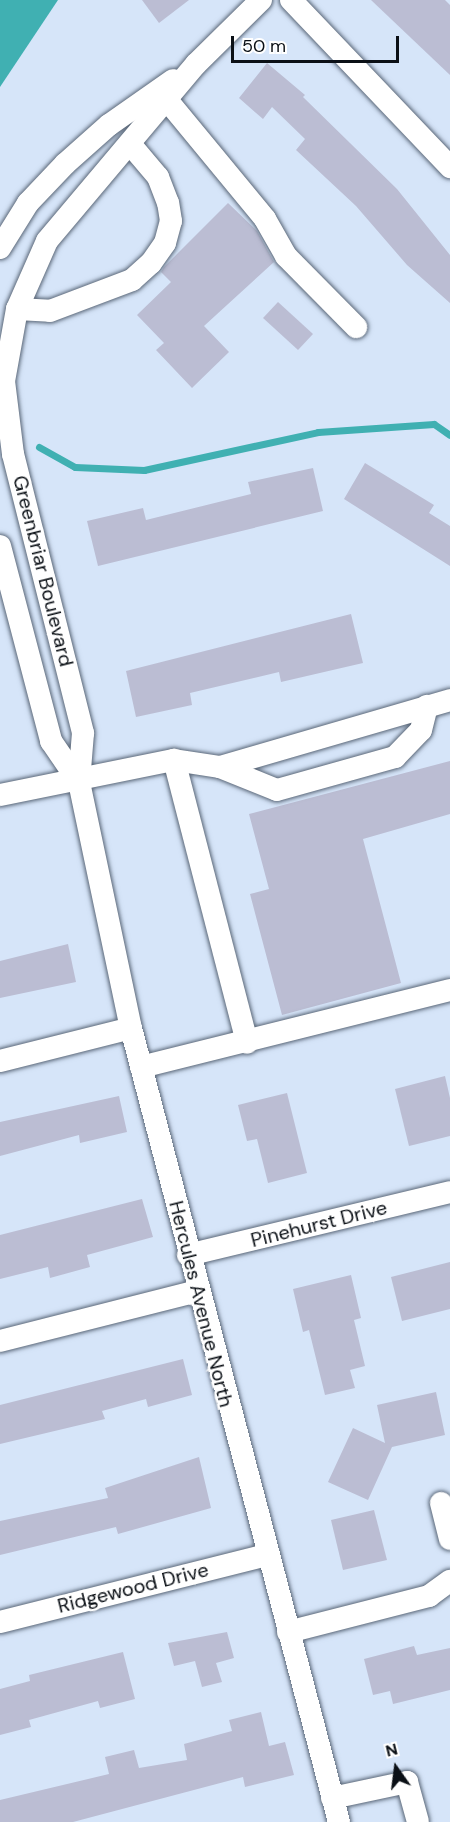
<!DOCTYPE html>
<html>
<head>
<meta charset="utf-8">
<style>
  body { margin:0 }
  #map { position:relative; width:450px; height:1822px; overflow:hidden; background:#d6e5f9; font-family:"DM Sans",sans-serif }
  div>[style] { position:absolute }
  .water>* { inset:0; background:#40b0b2 }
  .stream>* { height:7px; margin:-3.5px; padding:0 3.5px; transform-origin:3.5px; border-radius:3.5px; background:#40b0b2 }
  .building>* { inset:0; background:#bbbdd3 }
  .roads { filter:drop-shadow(0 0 2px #5a6778) drop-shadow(0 0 2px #5a6778) }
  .minor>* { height:22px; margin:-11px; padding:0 11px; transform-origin:11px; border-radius:11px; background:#fff }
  span { translate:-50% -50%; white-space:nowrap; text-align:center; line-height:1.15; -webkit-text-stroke:5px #fff; paint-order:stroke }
  .street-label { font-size:20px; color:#0b1016 }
  .north { position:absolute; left:366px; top:1738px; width:60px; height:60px; -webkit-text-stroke:4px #fff; paint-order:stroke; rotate:346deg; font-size:16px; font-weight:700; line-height:24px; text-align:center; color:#0b1016 }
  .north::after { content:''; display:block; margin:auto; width:21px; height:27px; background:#0b1016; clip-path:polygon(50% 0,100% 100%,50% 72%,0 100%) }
  .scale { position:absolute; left:231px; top:36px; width:168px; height:27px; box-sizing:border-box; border:3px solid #0b1016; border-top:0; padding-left:8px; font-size:18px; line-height:21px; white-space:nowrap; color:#0b1016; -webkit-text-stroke:4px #fff; paint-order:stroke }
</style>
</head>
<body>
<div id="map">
  <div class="water">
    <div style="clip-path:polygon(0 0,58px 0,0 87px)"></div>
  </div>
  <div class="stream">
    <div style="left:39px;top:447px;width:41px;rotate:29.1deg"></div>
    <div style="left:75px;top:467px;width:69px;rotate:2.5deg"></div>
    <div style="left:144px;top:470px;width:178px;rotate:-12.3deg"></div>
    <div style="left:318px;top:432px;width:116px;rotate:-3.9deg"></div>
    <div style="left:434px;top:424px;width:19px;rotate:35deg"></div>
  </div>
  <div class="building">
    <div style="clip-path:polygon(142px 0,189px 0,159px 23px)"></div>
    <div style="clip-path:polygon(371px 0,445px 0,450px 5px,450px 75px)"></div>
    <div style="clip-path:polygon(267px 63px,305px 95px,303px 97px,397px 189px,450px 255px,450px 303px,407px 265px,356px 206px,296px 150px,305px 139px,272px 107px,263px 119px,239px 98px)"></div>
    <div style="clip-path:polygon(228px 203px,257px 231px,274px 262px,204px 326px,229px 352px,192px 388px,156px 350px,164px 343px,137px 315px,171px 282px,161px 272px,164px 267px)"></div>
    <div style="clip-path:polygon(278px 302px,313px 334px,298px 350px,263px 318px)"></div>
    <div style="clip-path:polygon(365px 463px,434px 505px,429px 513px,450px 526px,450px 566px,344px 499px)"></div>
    <div style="clip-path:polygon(313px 468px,323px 511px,98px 566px,87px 521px,143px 508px,146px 520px,251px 494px,248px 482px)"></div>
    <div style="clip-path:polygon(351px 614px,363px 663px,281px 682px,279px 672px,190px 693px,192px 705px,136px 717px,126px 671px)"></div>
    <div style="clip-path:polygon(450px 761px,450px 814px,363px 839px,401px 983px,282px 1015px,250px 894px,269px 889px,249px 814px)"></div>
    <div style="clip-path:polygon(68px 944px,76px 982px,0 998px,0 961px)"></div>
    <div style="clip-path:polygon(445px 1076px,450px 1098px,450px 1136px,409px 1146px,395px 1089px)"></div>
    <div style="clip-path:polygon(287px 1093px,307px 1173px,268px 1183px,257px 1139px,247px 1141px,238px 1105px)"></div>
    <div style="clip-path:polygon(119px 1096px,127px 1132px,80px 1143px,79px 1135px,0 1156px,0 1122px)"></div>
    <div style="clip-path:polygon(142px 1199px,153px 1237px,87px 1255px,90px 1267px,50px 1278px,48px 1267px,0 1279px,0 1235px)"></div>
    <div style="clip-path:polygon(450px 1262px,450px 1309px,402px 1321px,391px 1277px)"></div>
    <div style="clip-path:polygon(351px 1275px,361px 1318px,354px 1320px,365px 1366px,350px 1370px,355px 1388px,325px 1395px,309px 1330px,303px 1332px,293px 1289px)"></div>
    <div style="clip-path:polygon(183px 1359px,192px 1395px,148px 1407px,146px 1399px,102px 1411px,105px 1419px,0 1444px,0 1405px)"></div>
    <div style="clip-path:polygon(436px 1392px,445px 1435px,392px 1447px,368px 1500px,328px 1482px,353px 1428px,385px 1443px,377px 1405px)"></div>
    <div style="clip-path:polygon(199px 1457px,211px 1508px,118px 1534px,116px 1527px,0 1555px,0 1521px,108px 1498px,105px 1488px)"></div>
    <div style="clip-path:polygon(374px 1510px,387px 1560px,343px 1570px,331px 1520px)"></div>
    <div style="clip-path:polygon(227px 1632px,234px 1658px,216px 1663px,222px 1682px,202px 1687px,195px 1661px,174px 1666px,168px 1643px)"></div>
    <div style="clip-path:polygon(414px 1646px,417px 1655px,450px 1648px,450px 1690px,393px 1704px,390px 1691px,373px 1695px,364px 1659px)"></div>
    <div style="clip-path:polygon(123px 1652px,135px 1699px,100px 1708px,98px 1701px,29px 1720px,31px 1727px,0 1735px,0 1689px,30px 1681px,29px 1675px)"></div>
    <div style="clip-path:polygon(261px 1712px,269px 1746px,285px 1742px,294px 1775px,245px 1787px,243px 1777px,73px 1822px,0 1822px,0 1800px,109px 1774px,105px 1757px,134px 1750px,139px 1768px,187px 1760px,184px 1744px,232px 1731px,229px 1720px)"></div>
  </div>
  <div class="roads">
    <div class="minor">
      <div style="left:261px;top:0;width:91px;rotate:135.4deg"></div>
      <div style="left:196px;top:64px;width:231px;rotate:130.1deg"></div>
      <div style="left:47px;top:241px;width:74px;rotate:113.8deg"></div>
      <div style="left:17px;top:309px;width:73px;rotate:100.2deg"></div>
      <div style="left:4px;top:381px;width:74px;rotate:83deg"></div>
      <div style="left:13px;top:454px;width:288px;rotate:75.9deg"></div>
      <div style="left:83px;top:733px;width:49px;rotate:94.7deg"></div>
      <div style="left:79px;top:782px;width:251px;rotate:78.1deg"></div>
      <div style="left:131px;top:1028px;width:821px;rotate:75.32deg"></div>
      <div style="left:291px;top:0;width:231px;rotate:46.4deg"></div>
      <div style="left:167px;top:100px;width:154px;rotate:50.5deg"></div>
      <div style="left:265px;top:219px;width:43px;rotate:60.4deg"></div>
      <div style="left:286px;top:256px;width:100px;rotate:45.4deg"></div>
      <div style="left:0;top:248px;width:53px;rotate:-58.1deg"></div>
      <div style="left:28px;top:203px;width:54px;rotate:-46.5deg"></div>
      <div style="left:65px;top:164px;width:59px;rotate:-41.6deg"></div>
      <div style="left:109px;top:125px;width:78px;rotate:-35.1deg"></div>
      <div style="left:17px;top:309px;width:33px;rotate:3deg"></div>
      <div style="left:50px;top:311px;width:88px;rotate:-20.7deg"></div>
      <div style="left:132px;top:280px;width:25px;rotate:-42deg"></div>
      <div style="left:151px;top:263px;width:24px;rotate:-55deg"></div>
      <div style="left:165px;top:243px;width:23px;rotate:-75deg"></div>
      <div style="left:171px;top:221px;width:18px;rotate:-99deg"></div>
      <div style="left:168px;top:203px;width:28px;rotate:-111deg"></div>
      <div style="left:158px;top:177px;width:43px;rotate:-130.3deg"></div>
      <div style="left:0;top:546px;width:202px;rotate:75.3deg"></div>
      <div style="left:51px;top:741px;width:50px;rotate:55.7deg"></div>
      <div style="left:174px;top:760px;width:47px;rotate:8.7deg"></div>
      <div style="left:220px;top:767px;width:240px;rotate:-16.2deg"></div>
      <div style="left:220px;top:767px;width:61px;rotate:22deg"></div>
      <div style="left:277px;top:790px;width:123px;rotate:-15.6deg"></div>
      <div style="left:395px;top:757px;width:37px;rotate:-46deg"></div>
      <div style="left:421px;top:730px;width:25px;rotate:-76deg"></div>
      <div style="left:0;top:795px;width:177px;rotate:-11.4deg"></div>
      <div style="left:174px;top:760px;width:292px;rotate:75.5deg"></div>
      <div style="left:0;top:1061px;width:135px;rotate:-14.1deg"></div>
      <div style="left:141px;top:1067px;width:318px;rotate:-14deg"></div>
      <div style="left:188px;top:1255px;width:269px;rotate:-13.5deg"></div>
      <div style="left:0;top:1341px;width:203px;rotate:-14.2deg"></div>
      <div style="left:441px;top:1503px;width:37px;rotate:76deg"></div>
      <div style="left:0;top:1622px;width:275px;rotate:-14.1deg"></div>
      <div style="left:288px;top:1632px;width:146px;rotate:-14.3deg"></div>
      <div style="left:429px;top:1596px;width:26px;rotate:-36deg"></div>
      <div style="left:332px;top:1798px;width:77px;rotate:-12deg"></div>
      <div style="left:407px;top:1782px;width:41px;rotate:74.6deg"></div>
    </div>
  </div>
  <div class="street-label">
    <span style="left:43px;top:571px;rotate:76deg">Greenbriar Boulevard</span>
    <span style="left:319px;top:1224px;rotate:-14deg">Pinehurst Drive</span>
    <span style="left:201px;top:1304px;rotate:76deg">Hercules Avenue North</span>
    <span style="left:133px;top:1588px;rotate:-14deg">Ridgewood Drive</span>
  </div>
  <div class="north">N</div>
  <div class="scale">50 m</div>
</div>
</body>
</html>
